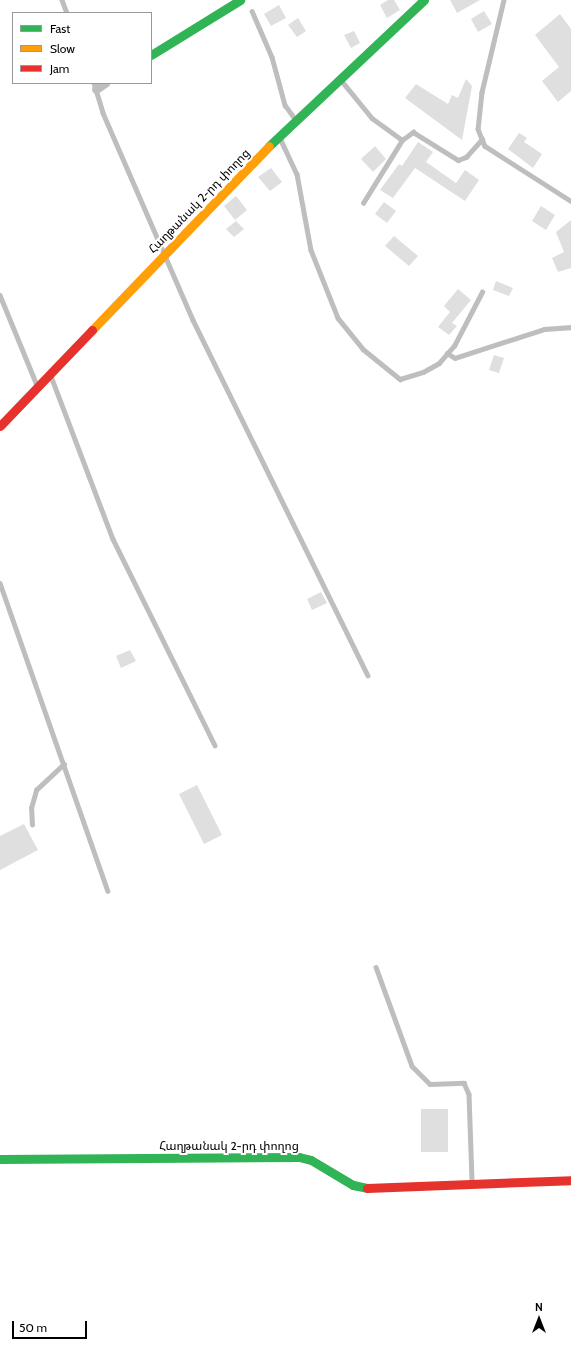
<!DOCTYPE html>
<html>
<head>
<meta charset="utf-8">
<style>
  body { margin:0 }
  #map { position:relative; width:571px; height:1351px; overflow:hidden; background:#fff; font-family:Cabin,"Noto Sans Armenian",sans-serif }
  div>[style] { position:absolute }
  .building>* { inset:0; background:#dfdfdf }
  .lane>* { height:4.5px; margin:-2.25px; padding:0 2.25px; transform-origin:2.25px; border-radius:2.25px; background:#bebebe }
  .street>* { height:9px; margin:-4.5px; padding:0 4.5px; transform-origin:4.5px; border-radius:4.5px; background:#bebebe }
  .fast>* { height:9px; margin:-4.5px; padding:0 4.5px; transform-origin:4.5px; border-radius:4.5px; background:#30b455 }
  .slow>* { height:9px; margin:-4.5px; padding:0 4.5px; transform-origin:4.5px; border-radius:4.5px; background:#ff9f0a }
  .jam>* { height:9px; margin:-4.5px; padding:0 4.5px; transform-origin:4.5px; border-radius:4.5px; background:#e5322d }
  span { translate:-50% -50%; white-space:nowrap; text-align:center; line-height:1.15; -webkit-text-stroke:4px #fff; paint-order:stroke }
  .street-label { font-size:12px; color:#000 }
  .legend { position:absolute; left:12px; top:12px; width:140px; height:72px; box-sizing:border-box; background:#fff; border:1px solid #999; margin:0; padding:5px 7px; list-style:none; font-size:12px; color:#000 }
  .legend li { display:flex; align-items:center; gap:8px; height:20px }
  .legend b { width:20px; border:1px solid #999 }
  .north { position:absolute; left:519px; top:1299px; width:40px; height:40px; -webkit-text-stroke:3px #fff; paint-order:stroke; rotate:0deg; font-size:11px; font-weight:700; line-height:16px; text-align:center; color:#000 }
  .north::after { content:''; display:block; margin:auto; width:14px; height:18px; background:#000; clip-path:polygon(50% 0,100% 100%,50% 72%,0 100%) }
  .scale { position:absolute; left:12px; top:1321px; width:75px; height:18px; box-sizing:border-box; border:2px solid #000; border-top:0; padding-left:5px; font-size:12px; line-height:14px; white-space:nowrap; color:#000; -webkit-text-stroke:3px #fff; paint-order:stroke }
</style>
</head>
<body>
<div id="map">
  <div class="building">
    <div style="clip-path:polygon(388px 0,394px 0,400px 10px,387px 18px,380px 5px)"></div>
    <div style="clip-path:polygon(450px 0,480px 0,457px 13px)"></div>
    <div style="clip-path:polygon(279px 5px,286px 18px,271px 26px,264px 14px)"></div>
    <div style="clip-path:polygon(484px 11px,492px 24px,478px 32px,471px 19px)"></div>
    <div style="clip-path:polygon(560px 14px,571px 29px,571px 91px,558px 102px,542px 81px,559px 67px,535px 35px)"></div>
    <div style="clip-path:polygon(298px 18px,306px 31px,297px 37px,288px 25px)"></div>
    <div style="clip-path:polygon(354px 31px,360px 43px,351px 48px,344px 35px)"></div>
    <div style="clip-path:polygon(466px 79px,472px 86px,462px 140px,405px 98px,416px 84px,448px 104px,452px 95px,458px 98px)"></div>
    <div style="clip-path:polygon(519px 133px,527px 138px,524px 142px,542px 154px,533px 168px,508px 149px)"></div>
    <div style="clip-path:polygon(418px 142px,433px 152px,426px 162px,456px 183px,465px 170px,479px 180px,465px 201px,415px 168px,393px 198px,380px 190px,399px 164px,402px 166px)"></div>
    <div style="clip-path:polygon(375px 146px,386px 159px,373px 172px,361px 159px)"></div>
    <div style="clip-path:polygon(271px 168px,282px 182px,270px 191px,258px 177px)"></div>
    <div style="clip-path:polygon(236px 196px,247px 210px,235px 220px,224px 206px)"></div>
    <div style="clip-path:polygon(384px 202px,396px 211px,387px 223px,375px 214px)"></div>
    <div style="clip-path:polygon(541px 206px,555px 215px,546px 230px,532px 221px)"></div>
    <div style="clip-path:polygon(571px 220px,571px 268px,558px 272px,552px 258px,564px 252px,556px 232px)"></div>
    <div style="clip-path:polygon(236px 221px,244px 229px,234px 237px,226px 229px)"></div>
    <div style="clip-path:polygon(394px 236px,418px 256px,409px 266px,385px 246px)"></div>
    <div style="clip-path:polygon(496px 281px,513px 288px,509px 296px,493px 290px)"></div>
    <div style="clip-path:polygon(458px 289px,471px 300px,452px 323px,457px 326px,449px 335px,438px 327px,450px 312px,444px 306px)"></div>
    <div style="clip-path:polygon(494px 355px,504px 358px,499px 373px,489px 370px)"></div>
    <div style="clip-path:polygon(321px 592px,327px 603px,312px 610px,307px 599px)"></div>
    <div style="clip-path:polygon(130px 650px,136px 661px,121px 668px,116px 656px)"></div>
    <div style="clip-path:polygon(197px 785px,222px 835px,204px 844px,179px 794px)"></div>
    <div style="clip-path:polygon(24px 824px,38px 850px,0 870px,0 836px)"></div>
    <div style="clip-path:polygon(421px 1109px,448px 1109px,448px 1152px,421px 1152px)"></div>
  </div>
  <div class="lane">
    <div style="left:62px;top:0;width:14px;rotate:69deg"></div>
    <div style="left:504px;top:0;width:95px;rotate:103.4deg"></div>
    <div style="left:482px;top:92px;width:37px;rotate:96deg"></div>
    <div style="left:478px;top:129px;width:18px;rotate:68deg"></div>
    <div style="left:485px;top:146px;width:102px;rotate:32.6deg"></div>
    <div style="left:252px;top:11px;width:50px;rotate:66.5deg"></div>
    <div style="left:272px;top:57px;width:50px;rotate:74.8deg"></div>
    <div style="left:285px;top:105px;width:17px;rotate:54deg"></div>
    <div style="left:341px;top:80px;width:49px;rotate:50.8deg"></div>
    <div style="left:372px;top:118px;width:37px;rotate:36deg"></div>
    <div style="left:94px;top:83px;width:31px;rotate:73deg"></div>
    <div style="left:103px;top:113px;width:226px;rotate:66.5deg"></div>
    <div style="left:193px;top:320px;width:396px;rotate:63.8deg"></div>
    <div style="left:280px;top:138px;width:40px;rotate:65deg"></div>
    <div style="left:297px;top:174px;width:77px;rotate:79.6deg"></div>
    <div style="left:311px;top:250px;width:73px;rotate:68.3deg"></div>
    <div style="left:338px;top:318px;width:40px;rotate:51deg"></div>
    <div style="left:363px;top:349px;width:48px;rotate:39deg"></div>
    <div style="left:400px;top:379px;width:24px;rotate:-17deg"></div>
    <div style="left:423px;top:372px;width:18px;rotate:-29deg"></div>
    <div style="left:439px;top:363px;width:23px;rotate:-49deg"></div>
    <div style="left:454px;top:346px;width:61px;rotate:-62.6deg"></div>
    <div style="left:363px;top:203px;width:74px;rotate:-58.2deg"></div>
    <div style="left:402px;top:140px;width:14px;rotate:-36deg"></div>
    <div style="left:413px;top:132px;width:53px;rotate:31.9deg"></div>
    <div style="left:458px;top:160px;width:9px;rotate:-21deg"></div>
    <div style="left:466px;top:157px;width:24px;rotate:-48deg"></div>
    <div style="left:0;top:295px;width:97px;rotate:67.7deg"></div>
    <div style="left:447px;top:353px;width:9px;rotate:32deg"></div>
    <div style="left:455px;top:358px;width:94px;rotate:-18deg"></div>
    <div style="left:544px;top:329px;width:27px;rotate:-4deg"></div>
    <div style="left:51px;top:376px;width:174px;rotate:69.2deg"></div>
    <div style="left:113px;top:539px;width:230px;rotate:63.7deg"></div>
    <div style="left:0;top:583px;width:326px;rotate:70.7deg"></div>
    <div style="left:32px;top:825px;width:17px;rotate:-93deg"></div>
    <div style="left:31px;top:808px;width:19px;rotate:-74deg"></div>
    <div style="left:36px;top:790px;width:38px;rotate:-43deg"></div>
    <div style="left:376px;top:967px;width:105px;rotate:70deg"></div>
    <div style="left:412px;top:1066px;width:25px;rotate:45deg"></div>
    <div style="left:430px;top:1084px;width:34px;rotate:-2deg"></div>
    <div style="left:464px;top:1083px;width:12px;rotate:66deg"></div>
    <div style="left:469px;top:1094px;width:88px;rotate:88deg"></div>
  </div>
  <div class="street">
    <div style="left:96px;top:89px;width:11px;rotate:-34deg"></div>
  </div>
  <div class="fast">
    <div style="left:151px;top:55px;width:105px;rotate:-31.7deg"></div>
    <div style="left:269px;top:146px;width:213px;rotate:-43.3deg"></div>
    <div style="left:0;top:1159px;width:299px;rotate:-0.4deg"></div>
    <div style="left:299px;top:1157px;width:12px;rotate:14deg"></div>
    <div style="left:311px;top:1160px;width:49px;rotate:30.8deg"></div>
    <div style="left:353px;top:1185px;width:14px;rotate:12deg"></div>
  </div>
  <div class="slow">
    <div style="left:92px;top:330px;width:255px;rotate:-46.1deg"></div>
  </div>
  <div class="jam">
    <div style="left:0;top:426px;width:133px;rotate:-46.2deg"></div>
    <div style="left:367px;top:1188px;width:204px;rotate:-2.2deg"></div>
  </div>
  <div class="street-label">
    <span style="left:199px;top:201px;rotate:-46deg">Հաղթանակ 2-րդ փողոց</span>
    <span style="left:229px;top:1146px">Հաղթանակ 2-րդ փողոց</span>
  </div>
  <ul class="legend">
  <li><b style="height:5px;background:#30b455"></b>Fast</li>
  <li><b style="height:5px;background:#ff9f0a"></b>Slow</li>
  <li><b style="height:5px;background:#e5322d"></b>Jam</li>
  </ul>
  <div class="north">N</div>
  <div class="scale">50 m</div>
</div>
</body>
</html>
